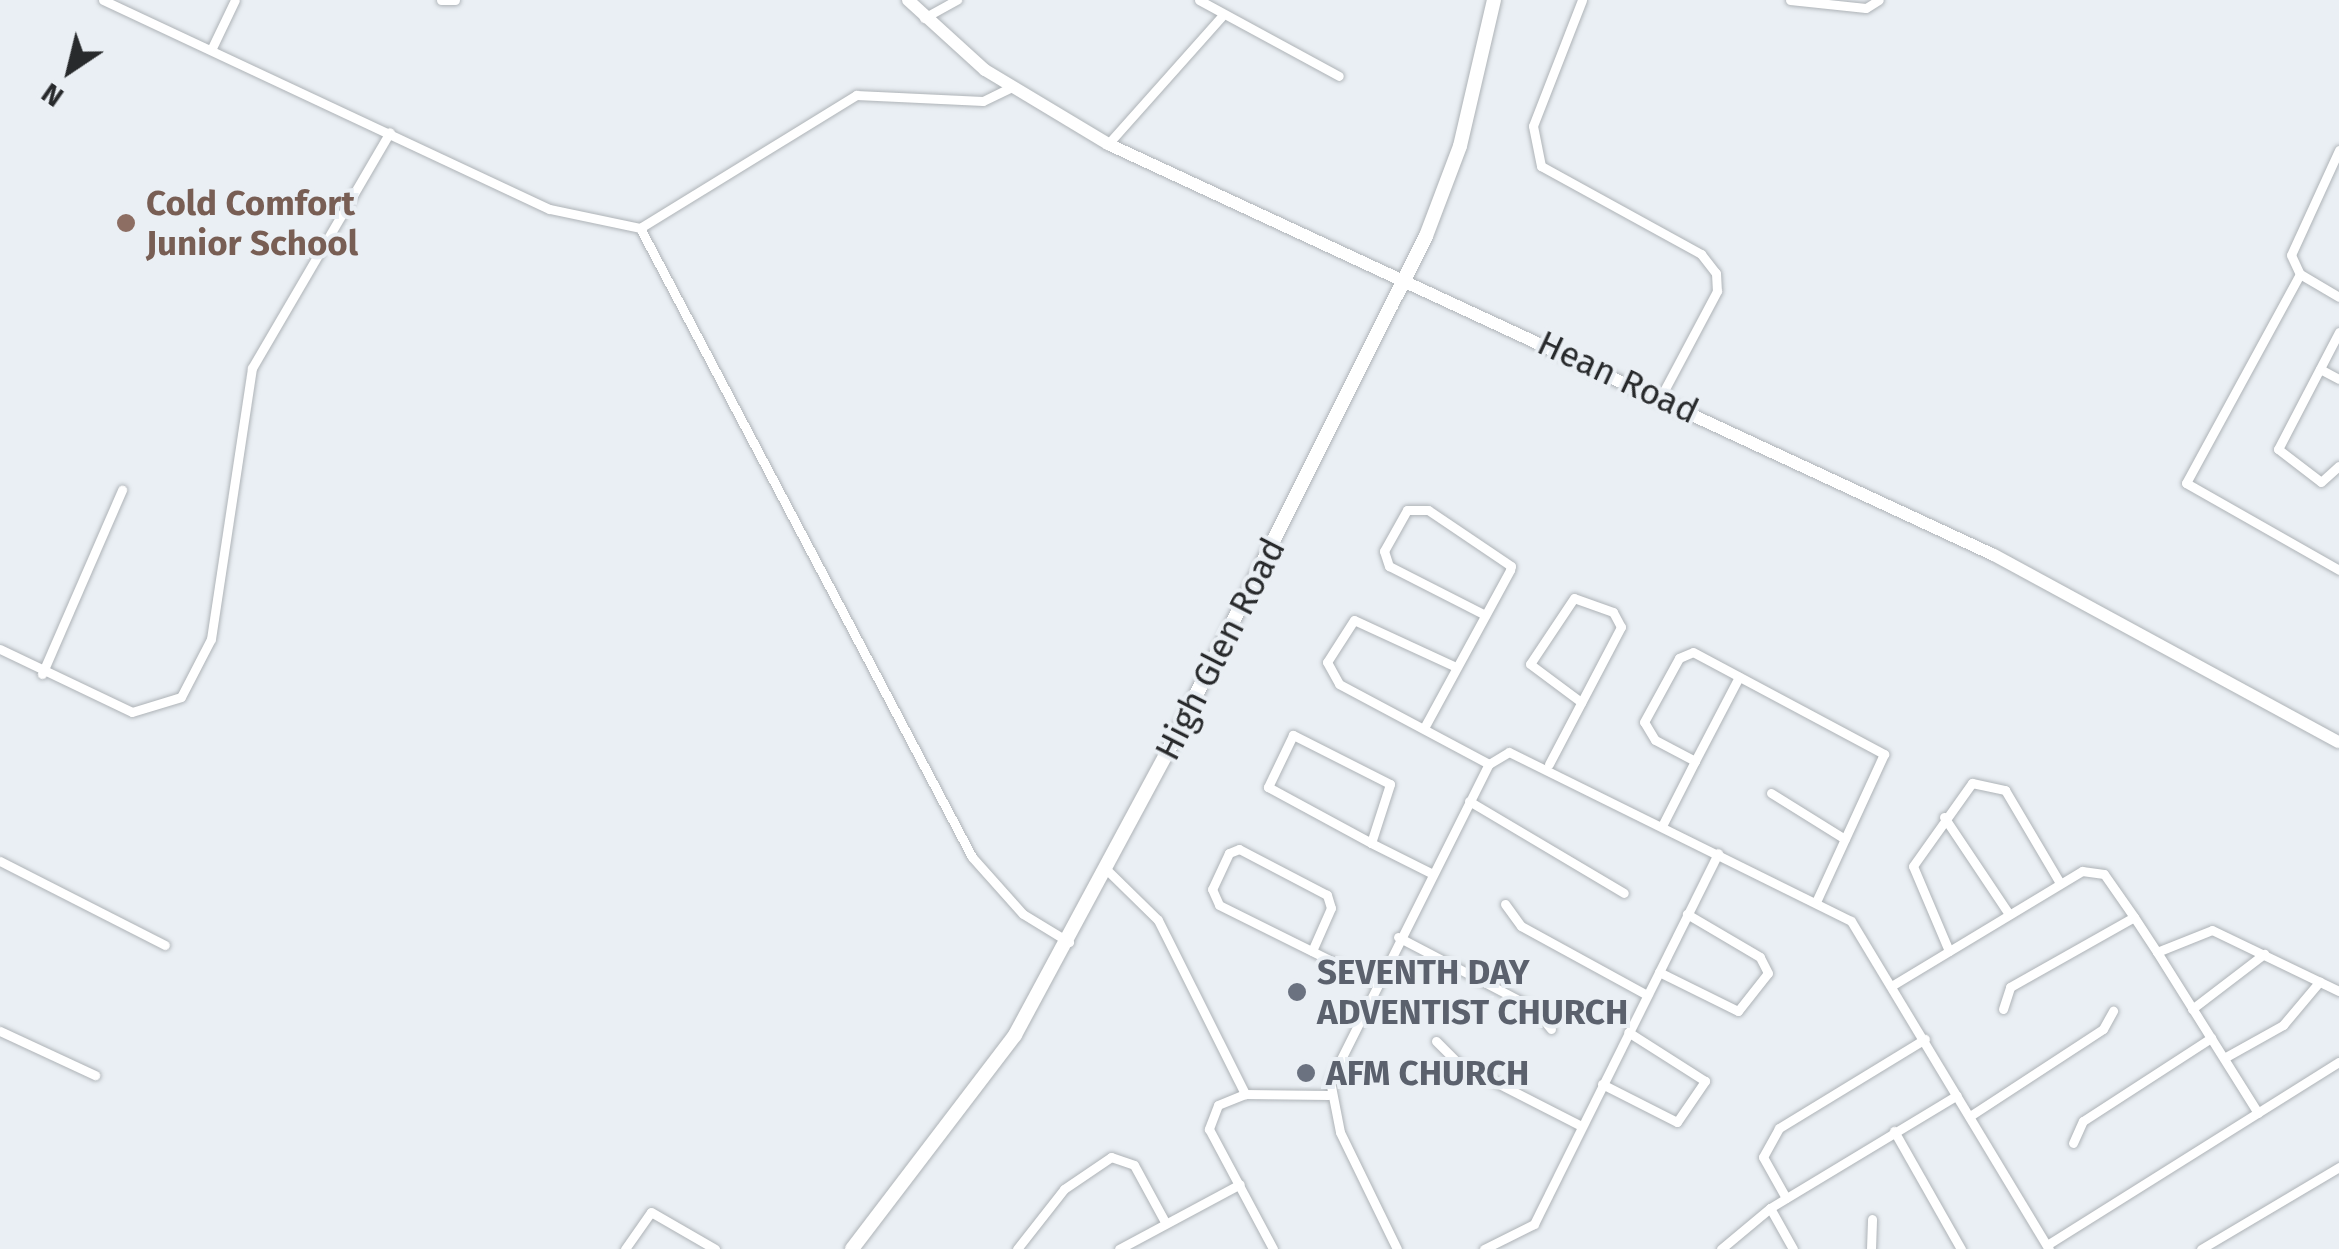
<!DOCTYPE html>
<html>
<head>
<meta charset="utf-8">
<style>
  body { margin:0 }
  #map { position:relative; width:2339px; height:1249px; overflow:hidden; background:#eaeff4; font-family:"Fira Sans",sans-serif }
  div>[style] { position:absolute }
  .roads { filter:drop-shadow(0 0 2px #aeb3b7) drop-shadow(0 0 2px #aeb3b7) }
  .street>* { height:9px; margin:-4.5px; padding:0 4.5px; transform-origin:4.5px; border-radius:4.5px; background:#fff }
  .secondary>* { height:12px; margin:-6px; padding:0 6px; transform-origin:6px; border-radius:6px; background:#fff }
  .primary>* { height:14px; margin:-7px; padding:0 7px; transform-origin:7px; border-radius:7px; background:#fff }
  .dots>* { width:28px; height:28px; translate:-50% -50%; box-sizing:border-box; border:5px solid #eaeff4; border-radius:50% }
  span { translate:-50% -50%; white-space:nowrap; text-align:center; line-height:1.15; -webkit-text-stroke:8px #eaeff4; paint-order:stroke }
  .education-label { font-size:35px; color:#785e54; font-weight:700 }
  .left { translate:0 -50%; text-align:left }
  .street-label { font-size:35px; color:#282a2c }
  .worship-label { font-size:35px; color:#5b616d; font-weight:700 }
  .north { position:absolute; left:20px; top:20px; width:100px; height:100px; -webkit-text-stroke:8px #eaeff4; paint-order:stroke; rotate:215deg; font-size:28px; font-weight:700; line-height:40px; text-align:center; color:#282a2c }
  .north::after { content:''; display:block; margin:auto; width:35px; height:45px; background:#282a2c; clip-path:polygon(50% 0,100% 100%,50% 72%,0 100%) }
</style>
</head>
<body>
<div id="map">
  <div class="roads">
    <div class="street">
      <div style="left:103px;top:0;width:493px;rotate:25.1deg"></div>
      <div style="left:550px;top:209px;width:92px;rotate:11.9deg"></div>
      <div style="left:640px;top:228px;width:711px;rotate:62.17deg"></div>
      <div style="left:972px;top:857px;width:76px;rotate:48.2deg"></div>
      <div style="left:1023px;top:914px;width:54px;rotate:31.3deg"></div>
      <div style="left:441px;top:0;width:14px"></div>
      <div style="left:1199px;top:0;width:159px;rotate:28.5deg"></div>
      <div style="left:1582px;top:0;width:135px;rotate:111.3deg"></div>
      <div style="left:1533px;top:126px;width:41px;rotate:78.7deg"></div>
      <div style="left:1541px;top:166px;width:183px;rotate:28.8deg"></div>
      <div style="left:1701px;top:254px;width:24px;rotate:52deg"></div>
      <div style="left:1716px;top:273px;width:18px;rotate:87deg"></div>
      <div style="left:1717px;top:291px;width:121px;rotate:118deg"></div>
      <div style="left:1790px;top:0;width:76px;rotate:6deg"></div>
      <div style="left:1866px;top:8px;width:15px;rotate:-32deg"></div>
      <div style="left:924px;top:18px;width:38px;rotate:-29deg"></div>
      <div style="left:211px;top:50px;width:55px;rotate:-64.4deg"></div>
      <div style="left:1108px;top:144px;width:171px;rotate:-48.3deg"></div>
      <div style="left:2339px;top:150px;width:115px;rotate:114.6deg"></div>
      <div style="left:2291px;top:255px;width:21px;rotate:65deg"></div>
      <div style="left:2300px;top:274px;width:45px;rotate:30.5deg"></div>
      <div style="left:640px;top:228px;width:254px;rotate:-31.6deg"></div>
      <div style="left:856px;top:95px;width:127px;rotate:2.7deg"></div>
      <div style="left:983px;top:101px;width:30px;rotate:-26deg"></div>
      <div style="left:2300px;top:274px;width:238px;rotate:118.6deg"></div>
      <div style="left:2186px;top:483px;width:176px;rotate:29.6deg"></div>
      <div style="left:2339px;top:332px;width:132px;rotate:117.5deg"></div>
      <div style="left:2278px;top:449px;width:54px;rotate:37.5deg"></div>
      <div style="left:2321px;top:482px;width:24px;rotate:-42deg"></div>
      <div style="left:2320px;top:369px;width:21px;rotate:28deg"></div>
      <div style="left:0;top:649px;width:146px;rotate:25.5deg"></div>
      <div style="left:132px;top:712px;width:51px;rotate:-17deg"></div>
      <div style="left:181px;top:697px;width:65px;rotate:-62.7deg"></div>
      <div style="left:211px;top:639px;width:274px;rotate:-81.4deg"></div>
      <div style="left:252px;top:368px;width:273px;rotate:-59.7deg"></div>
      <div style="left:1456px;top:667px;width:112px;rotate:-155.3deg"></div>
      <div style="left:1354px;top:620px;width:50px;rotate:122.7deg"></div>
      <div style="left:1327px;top:662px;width:25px;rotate:61deg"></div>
      <div style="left:1339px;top:684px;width:170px;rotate:28.1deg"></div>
      <div style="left:42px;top:674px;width:201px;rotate:-66.5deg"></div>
      <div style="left:1424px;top:728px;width:180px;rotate:-61.4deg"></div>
      <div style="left:1510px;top:570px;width:4px;rotate:-76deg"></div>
      <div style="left:1511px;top:566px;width:100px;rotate:-146deg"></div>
      <div style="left:1428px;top:510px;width:21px;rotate:180deg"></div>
      <div style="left:1407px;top:510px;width:47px;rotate:119.3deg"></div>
      <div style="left:1384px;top:551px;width:16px;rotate:72deg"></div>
      <div style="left:1389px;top:566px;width:108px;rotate:27deg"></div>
      <div style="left:1695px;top:761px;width:95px;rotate:-62.4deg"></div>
      <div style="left:1549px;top:764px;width:155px;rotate:-62.3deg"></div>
      <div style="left:1621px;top:627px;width:17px;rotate:-118deg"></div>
      <div style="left:1613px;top:612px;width:41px;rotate:-160.3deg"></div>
      <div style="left:1574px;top:598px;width:79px;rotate:123.7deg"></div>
      <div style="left:1530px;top:664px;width:64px;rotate:36.7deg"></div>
      <div style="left:1771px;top:793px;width:87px;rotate:31.9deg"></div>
      <div style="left:1469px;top:801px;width:180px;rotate:30.7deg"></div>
      <div style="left:1944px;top:817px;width:117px;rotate:56.2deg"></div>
      <div style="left:1663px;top:824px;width:71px;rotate:-63.1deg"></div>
      <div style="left:1695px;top:761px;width:45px;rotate:-152.3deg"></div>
      <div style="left:1655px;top:740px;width:21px;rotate:-121deg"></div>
      <div style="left:1644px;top:722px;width:73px;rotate:-61.3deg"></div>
      <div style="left:1679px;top:658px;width:15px;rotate:-23deg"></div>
      <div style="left:1693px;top:652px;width:217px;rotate:28.1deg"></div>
      <div style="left:1884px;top:754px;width:161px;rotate:114.7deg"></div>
      <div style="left:1371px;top:843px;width:62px;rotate:-72.1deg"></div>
      <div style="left:1390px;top:784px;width:109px;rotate:-153.2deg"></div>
      <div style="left:1293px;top:735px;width:58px;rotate:115.7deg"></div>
      <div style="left:1268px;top:787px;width:117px;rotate:28.5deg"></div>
      <div style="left:1371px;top:843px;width:67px;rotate:26.6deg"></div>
      <div style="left:0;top:861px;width:185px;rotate:27deg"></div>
      <div style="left:1107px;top:870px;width:71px;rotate:44.4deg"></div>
      <div style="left:1158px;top:920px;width:195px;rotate:63.4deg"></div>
      <div style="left:1245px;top:1094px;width:83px;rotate:0.7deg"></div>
      <div style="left:1505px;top:904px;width:27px;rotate:54deg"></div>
      <div style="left:1521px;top:926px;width:144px;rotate:28.7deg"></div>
      <div style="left:1398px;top:937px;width:153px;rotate:27.6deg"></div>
      <div style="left:1534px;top:1008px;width:27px;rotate:51deg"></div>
      <div style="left:1312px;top:951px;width:47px;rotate:-66.2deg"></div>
      <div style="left:1331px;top:908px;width:14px;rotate:-107deg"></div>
      <div style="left:1327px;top:895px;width:99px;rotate:-152.4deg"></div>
      <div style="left:1239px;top:849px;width:11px;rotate:158deg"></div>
      <div style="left:1229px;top:853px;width:40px;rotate:115deg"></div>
      <div style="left:1212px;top:889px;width:17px;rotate:66deg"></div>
      <div style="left:1219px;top:905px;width:173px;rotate:26.4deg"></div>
      <div style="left:1949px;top:951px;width:92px;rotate:-113deg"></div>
      <div style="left:1913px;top:866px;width:102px;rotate:-54.6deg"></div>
      <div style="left:1972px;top:783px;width:34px;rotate:12deg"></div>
      <div style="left:2005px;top:790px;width:108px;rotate:59.4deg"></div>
      <div style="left:1659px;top:972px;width:88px;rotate:26.3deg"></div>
      <div style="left:1738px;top:1011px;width:48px;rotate:-51.7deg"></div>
      <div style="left:1768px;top:973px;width:18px;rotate:-117deg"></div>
      <div style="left:1760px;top:957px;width:85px;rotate:-149.5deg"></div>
      <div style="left:1893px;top:985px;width:221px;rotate:-31.1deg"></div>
      <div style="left:2082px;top:871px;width:22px;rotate:8deg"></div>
      <div style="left:2104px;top:874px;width:52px;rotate:55.1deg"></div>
      <div style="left:2003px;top:1009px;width:23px;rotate:-72deg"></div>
      <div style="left:2010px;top:987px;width:142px;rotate:-29.4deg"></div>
      <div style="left:2134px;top:917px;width:42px;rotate:56.7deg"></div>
      <div style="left:2192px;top:1009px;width:91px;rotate:-37.4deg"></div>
      <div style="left:0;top:1031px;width:105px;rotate:24.9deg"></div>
      <div style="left:1436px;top:1041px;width:31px;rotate:45deg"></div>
      <div style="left:1458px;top:1063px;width:138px;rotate:27.1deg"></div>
      <div style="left:2224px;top:1058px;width:68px;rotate:-29.2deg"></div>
      <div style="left:2283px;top:1025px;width:57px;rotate:-49.9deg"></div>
      <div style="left:1602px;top:1084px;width:84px;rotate:26.9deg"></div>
      <div style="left:1677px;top:1122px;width:50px;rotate:-55.7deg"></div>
      <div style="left:1705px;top:1081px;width:91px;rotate:-147.5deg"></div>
      <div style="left:1245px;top:1094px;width:29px;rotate:158deg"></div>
      <div style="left:1218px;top:1105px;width:26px;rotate:111deg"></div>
      <div style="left:1209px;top:1129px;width:136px;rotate:61.9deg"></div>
      <div style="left:2258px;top:1113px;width:190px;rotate:-122.1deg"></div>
      <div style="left:2157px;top:952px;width:59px;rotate:-21.8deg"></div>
      <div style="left:2212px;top:930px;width:141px;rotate:25.7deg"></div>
      <div style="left:1970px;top:1116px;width:159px;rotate:-33.2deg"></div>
      <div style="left:2103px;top:1029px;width:21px;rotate:-61deg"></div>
      <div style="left:1894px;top:1131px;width:136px;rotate:60.4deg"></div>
      <div style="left:2073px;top:1143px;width:24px;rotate:-66deg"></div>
      <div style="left:2083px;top:1121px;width:153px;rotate:-33deg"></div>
      <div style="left:1786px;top:1198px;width:47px;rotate:-119.3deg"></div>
      <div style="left:1763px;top:1157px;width:33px;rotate:-61deg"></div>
      <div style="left:1779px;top:1128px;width:171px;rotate:-31.4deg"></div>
      <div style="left:2047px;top:1245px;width:345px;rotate:-32.1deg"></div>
      <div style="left:625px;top:1249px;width:45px;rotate:-54.9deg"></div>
      <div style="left:651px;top:1212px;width:74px;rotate:30deg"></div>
      <div style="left:1017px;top:1249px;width:76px;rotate:-51.9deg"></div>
      <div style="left:1064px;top:1189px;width:57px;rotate:-34.2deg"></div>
      <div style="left:1111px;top:1157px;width:24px;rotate:19deg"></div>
      <div style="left:1134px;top:1165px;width:63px;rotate:61.4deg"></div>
      <div style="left:1119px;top:1249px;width:137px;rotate:-28.2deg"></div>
      <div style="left:1397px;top:1249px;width:130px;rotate:-116deg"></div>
      <div style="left:1340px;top:1132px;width:52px;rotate:-101.1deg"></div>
      <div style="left:1330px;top:1081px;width:355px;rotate:-63.4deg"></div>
      <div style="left:1489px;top:764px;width:23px;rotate:-31deg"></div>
      <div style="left:1509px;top:752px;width:381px;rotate:26.3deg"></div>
      <div style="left:1851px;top:921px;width:383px;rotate:58.9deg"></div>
      <div style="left:1484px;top:1249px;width:56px;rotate:-26.6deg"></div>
      <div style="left:1534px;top:1224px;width:414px;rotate:-63.6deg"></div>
      <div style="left:1721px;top:1249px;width:64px;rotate:-39.9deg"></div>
      <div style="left:1793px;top:1249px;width:47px;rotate:-119.3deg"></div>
      <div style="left:1770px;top:1208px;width:218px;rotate:-31.1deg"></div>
      <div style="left:1871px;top:1249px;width:30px;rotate:-88deg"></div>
      <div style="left:2201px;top:1249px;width:161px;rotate:-30.7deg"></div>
    </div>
    <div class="secondary">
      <div style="left:908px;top:0;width:104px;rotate:42.3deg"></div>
      <div style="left:985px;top:70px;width:144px;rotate:31deg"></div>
      <div style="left:1108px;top:144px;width:977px;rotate:24.89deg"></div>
      <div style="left:1994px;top:555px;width:392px;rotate:28.5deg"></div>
    </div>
    <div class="primary">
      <div style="left:852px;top:1249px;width:269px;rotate:-52.7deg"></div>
      <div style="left:1015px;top:1035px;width:318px;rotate:-61.7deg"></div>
      <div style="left:1166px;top:755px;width:580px;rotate:-63.39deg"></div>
      <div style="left:1426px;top:236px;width:96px;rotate:-69.3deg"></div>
      <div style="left:1460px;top:146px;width:150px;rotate:-76.9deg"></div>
    </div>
  </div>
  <div class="dots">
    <div style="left:126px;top:223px;background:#8d6e63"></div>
    <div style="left:1297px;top:992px;background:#6b7280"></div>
    <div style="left:1306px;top:1073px;background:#6b7280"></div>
  </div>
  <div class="education-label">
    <span class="left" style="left:146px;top:223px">Cold Comfort<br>Junior School</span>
  </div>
  <div class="street-label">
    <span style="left:1618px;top:377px;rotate:25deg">Hean Road</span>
    <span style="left:1220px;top:649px;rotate:-63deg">High Glen Road</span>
  </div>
  <div class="worship-label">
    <span class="left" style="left:1317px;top:992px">SEVENTH DAY<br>ADVENTIST CHURCH</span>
    <span class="left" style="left:1326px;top:1073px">AFM CHURCH</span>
  </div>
  <div class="north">N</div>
</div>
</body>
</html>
